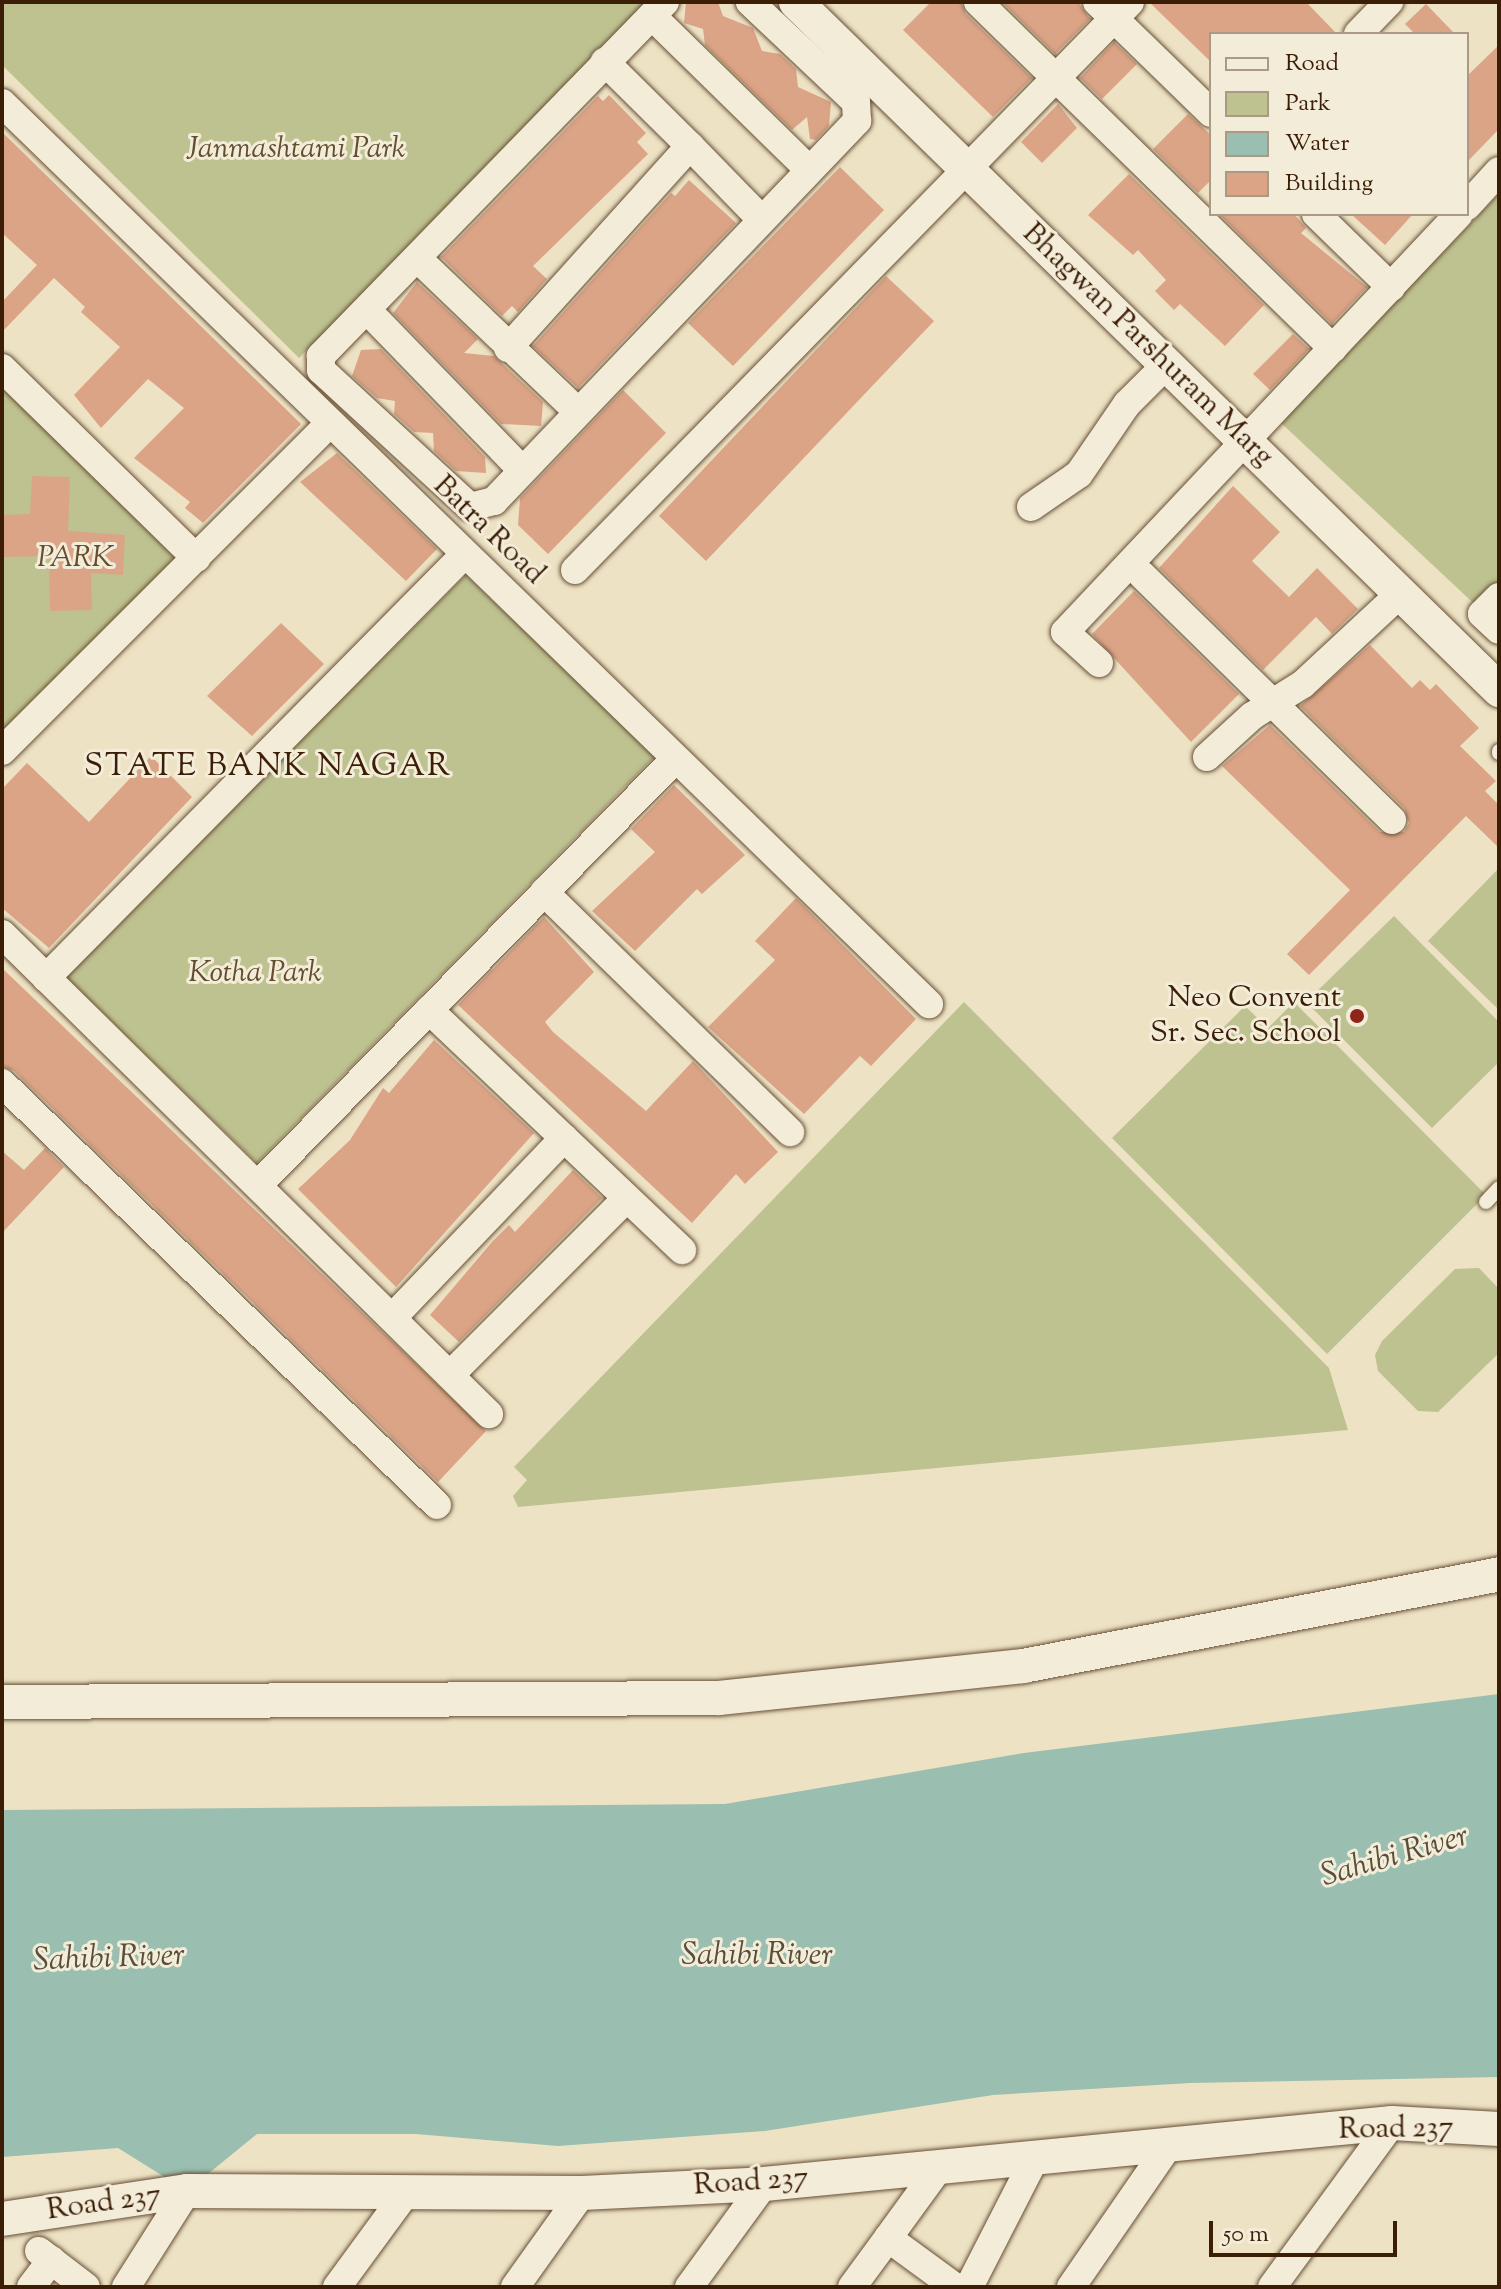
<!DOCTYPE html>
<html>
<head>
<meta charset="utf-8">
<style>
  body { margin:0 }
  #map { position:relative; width:1501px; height:2289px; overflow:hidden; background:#ede2c4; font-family:"Sorts Mill Goudy",serif }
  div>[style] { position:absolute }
  .green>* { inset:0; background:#bec290 }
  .water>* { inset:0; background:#9abeaf }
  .building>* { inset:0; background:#dba486 }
  .roads { filter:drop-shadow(0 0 2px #684f36) drop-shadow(0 0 2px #684f36) }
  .service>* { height:14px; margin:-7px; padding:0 7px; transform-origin:7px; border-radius:7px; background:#f3ecd9 }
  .minor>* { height:28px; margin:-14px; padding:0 14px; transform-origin:14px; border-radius:14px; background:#f3ecd9 }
  .tertiary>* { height:34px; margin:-17px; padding:0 17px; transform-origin:17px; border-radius:17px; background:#f3ecd9 }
  .dots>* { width:22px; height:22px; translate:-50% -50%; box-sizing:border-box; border:4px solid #f3ecd9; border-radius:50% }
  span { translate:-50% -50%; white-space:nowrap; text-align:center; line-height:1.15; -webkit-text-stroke:6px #f3ecd9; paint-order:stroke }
  .park-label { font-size:30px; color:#634f2f; font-style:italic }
  .street-label { font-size:30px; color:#3c1e06 }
  .poi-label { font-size:30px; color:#3c1e06 }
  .right { translate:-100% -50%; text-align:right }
  .neighbourhood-label { font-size:32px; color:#3c1e06; letter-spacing:2px }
  .water-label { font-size:32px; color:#584e39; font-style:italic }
  .frame { position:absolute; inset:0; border:4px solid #3c1e06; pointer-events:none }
  .legend { position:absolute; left:1209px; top:32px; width:260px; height:184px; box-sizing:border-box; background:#f3ecd9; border:2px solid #aa9a85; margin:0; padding:10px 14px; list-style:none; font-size:24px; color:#3c1e06 }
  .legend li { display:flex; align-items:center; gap:16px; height:40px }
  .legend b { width:40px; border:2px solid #aa9a85 }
  .scale { position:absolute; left:1209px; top:2221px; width:188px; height:36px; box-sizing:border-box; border:4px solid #3c1e06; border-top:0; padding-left:10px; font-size:24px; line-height:28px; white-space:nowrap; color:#3c1e06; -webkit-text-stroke:6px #f3ecd9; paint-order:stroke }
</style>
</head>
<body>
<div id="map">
  <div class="green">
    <div style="clip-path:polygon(2px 2px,652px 2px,299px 358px,2px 65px)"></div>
    <div style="clip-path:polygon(1499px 194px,1499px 596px,1484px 613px,1280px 422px)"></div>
    <div style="clip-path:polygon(2px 387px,180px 557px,2px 734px)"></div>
    <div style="clip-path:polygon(466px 575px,655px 756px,257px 1163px,65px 976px)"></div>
    <div style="clip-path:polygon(1499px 868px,1499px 1010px,1428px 941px)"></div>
    <div style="clip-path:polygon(1394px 916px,1499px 1022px,1499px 1062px,1432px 1128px,1306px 1002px)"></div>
    <div style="clip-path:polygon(964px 1002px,1329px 1368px,1348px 1430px,518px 1507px,513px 1496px,527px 1480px,514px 1467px)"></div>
    <div style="clip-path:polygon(1294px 1002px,1486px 1195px,1327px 1354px,1112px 1138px,1245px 1006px,1268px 1028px)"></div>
    <div style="clip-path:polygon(1479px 1268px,1499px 1289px,1499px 1353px,1438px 1412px,1418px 1411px,1378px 1371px,1375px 1355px,1382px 1341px,1455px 1269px)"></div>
  </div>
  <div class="water">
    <div style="clip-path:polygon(1499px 1694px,1499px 2077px,1190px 2083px,993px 2095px,765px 2131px,558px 2146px,416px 2134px,257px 2134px,187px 2191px,118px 2148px,2px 2157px,2px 1810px,725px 1804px,1024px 1753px)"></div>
  </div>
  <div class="building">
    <div style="clip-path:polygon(686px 2px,718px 2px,723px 16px,753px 28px,762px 51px,780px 54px,796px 69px,798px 87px,831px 102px,829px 126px,816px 140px,810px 139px,807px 117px,792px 130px,705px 45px,703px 29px,684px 23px)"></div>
    <div style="clip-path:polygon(931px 2px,961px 2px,966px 14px,1032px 78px,993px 117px,903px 30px)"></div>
    <div style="clip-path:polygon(1002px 2px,1078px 2px,1090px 19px,1055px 54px)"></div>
    <div style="clip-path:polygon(1149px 2px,1306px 2px,1337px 34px,1211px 34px,1211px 62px)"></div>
    <div style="clip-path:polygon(1426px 4px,1455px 34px,1415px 34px,1405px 24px)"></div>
    <div style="clip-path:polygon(1114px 42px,1137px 64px,1102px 99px,1080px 78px)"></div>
    <div style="clip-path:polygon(1499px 45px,1499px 129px,1467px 162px,1467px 76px)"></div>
    <div style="clip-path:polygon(609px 95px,646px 133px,637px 142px,648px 154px,533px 266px,547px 279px,518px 312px,512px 306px,502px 316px,441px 257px,598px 96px,603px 101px)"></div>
    <div style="clip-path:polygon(1058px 104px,1077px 128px,1042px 163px,1021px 142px)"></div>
    <div style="clip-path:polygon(1188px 114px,1211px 135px,1211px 180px,1198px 193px,1153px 149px)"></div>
    <div style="clip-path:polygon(2px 132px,301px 424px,203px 523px,185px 508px,190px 502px,134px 458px,184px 408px,148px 379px,101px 428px,74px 395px,120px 347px,81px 312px,85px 307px,54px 278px,2px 332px,2px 302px,37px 265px,2px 233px)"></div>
    <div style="clip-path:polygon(840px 167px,884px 210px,733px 366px,688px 323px)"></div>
    <div style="clip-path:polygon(1129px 174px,1264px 305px,1225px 346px,1180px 304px,1174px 310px,1155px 291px,1166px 280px,1138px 250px,1133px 255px,1088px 215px)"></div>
    <div style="clip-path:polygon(689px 180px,736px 223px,578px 388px,533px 346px,671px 193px,675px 196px)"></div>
    <div style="clip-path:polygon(1219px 214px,1294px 214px,1306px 228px,1301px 233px,1367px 287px,1332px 324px)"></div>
    <div style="clip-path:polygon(1351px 214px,1413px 214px,1385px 245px)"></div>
    <div style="clip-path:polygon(886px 276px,934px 321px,706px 561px,659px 516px)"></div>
    <div style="clip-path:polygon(417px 282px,478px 339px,464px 353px,494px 356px,543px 402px,541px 426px,501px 424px,393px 313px)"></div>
    <div style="clip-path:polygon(1293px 334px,1309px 349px,1270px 390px,1253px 374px)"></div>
    <div style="clip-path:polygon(381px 349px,485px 457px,486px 473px,456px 471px,434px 451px,433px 433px,414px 432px,394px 414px,395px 401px,377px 398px,352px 376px,361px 350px)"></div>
    <div style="clip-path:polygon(623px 390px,666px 433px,548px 554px,518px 525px,520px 498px)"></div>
    <div style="clip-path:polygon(337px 453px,437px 549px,406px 581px,300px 482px)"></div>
    <div style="clip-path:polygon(32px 476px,70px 477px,68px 531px,125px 535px,123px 575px,91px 573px,92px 610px,50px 611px,49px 556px,2px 557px,2px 515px,30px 514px)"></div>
    <div style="clip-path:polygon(1233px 486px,1280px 532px,1252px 561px,1289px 597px,1317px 568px,1358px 609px,1332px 634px,1316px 617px,1263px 670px,1159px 568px)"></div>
    <div style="clip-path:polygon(1134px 591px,1239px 694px,1191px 742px,1092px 634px)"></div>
    <div style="clip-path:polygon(281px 623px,324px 664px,252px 736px,207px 696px)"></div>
    <div style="clip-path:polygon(1370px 645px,1412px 688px,1420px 680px,1430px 690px,1436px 684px,1479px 728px,1460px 746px,1496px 781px,1485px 791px,1499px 805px,1499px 848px,1466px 816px,1309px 975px,1287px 954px,1350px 890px,1222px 766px,1270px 725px,1380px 832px,1404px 832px,1409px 823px,1404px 808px,1300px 706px)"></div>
    <div style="clip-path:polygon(151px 756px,192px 797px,49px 948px,2px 908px,2px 789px,27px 763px,89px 822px)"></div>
    <div style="clip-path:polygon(674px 785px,745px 855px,702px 894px,697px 889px,635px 951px,592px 911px,655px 852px,631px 829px)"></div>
    <div style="clip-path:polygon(796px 898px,916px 1019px,871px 1066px,860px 1056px,804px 1114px,708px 1027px,775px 960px,755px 941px)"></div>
    <div style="clip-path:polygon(544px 917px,594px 972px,545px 1022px,553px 1032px,646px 1111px,693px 1061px,778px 1152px,745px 1184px,736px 1174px,692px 1223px,458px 1005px)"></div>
    <div style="clip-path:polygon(2px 968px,486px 1431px,438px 1482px,14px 1071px,2px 1066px)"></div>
    <div style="clip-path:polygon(434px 1040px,534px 1133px,396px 1287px,298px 1189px,350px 1140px,383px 1088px,389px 1093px)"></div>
    <div style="clip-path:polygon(45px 1148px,64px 1167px,2px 1233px,2px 1151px,24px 1170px)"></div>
    <div style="clip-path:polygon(573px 1170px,602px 1198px,459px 1342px,430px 1315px,492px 1242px,509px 1225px,515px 1232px)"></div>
  </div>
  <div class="roads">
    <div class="service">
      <div style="left:1499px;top:751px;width:2px;rotate:90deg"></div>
      <div style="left:1486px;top:1202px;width:19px;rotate:-47deg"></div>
    </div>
    <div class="minor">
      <div style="left:665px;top:2px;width:494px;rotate:134.2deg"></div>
      <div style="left:321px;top:356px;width:14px;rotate:90deg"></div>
      <div style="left:321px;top:370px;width:202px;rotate:42.6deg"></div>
      <div style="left:470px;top:507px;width:25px;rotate:-14deg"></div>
      <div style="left:494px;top:501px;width:526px;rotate:-46.31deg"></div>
      <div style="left:857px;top:121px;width:19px;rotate:-93deg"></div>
      <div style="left:856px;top:102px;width:146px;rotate:-136.7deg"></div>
      <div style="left:978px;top:2px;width:496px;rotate:44.3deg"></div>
      <div style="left:1097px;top:2px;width:159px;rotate:44.2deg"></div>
      <div style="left:652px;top:16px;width:217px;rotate:44.4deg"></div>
      <div style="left:1358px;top:34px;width:45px;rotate:-45.9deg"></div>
      <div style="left:2px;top:103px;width:1293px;rotate:44.19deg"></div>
      <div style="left:690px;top:146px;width:102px;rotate:45.8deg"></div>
      <div style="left:1467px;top:206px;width:47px;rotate:-47.6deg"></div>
      <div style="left:1316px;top:214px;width:105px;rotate:44.2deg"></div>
      <div style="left:417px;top:258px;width:220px;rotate:43.7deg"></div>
      <div style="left:367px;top:310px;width:221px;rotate:45.9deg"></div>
      <div style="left:508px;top:348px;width:272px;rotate:-48deg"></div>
      <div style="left:690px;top:146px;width:120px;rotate:-135.3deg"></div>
      <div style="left:2px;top:368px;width:272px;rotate:44.4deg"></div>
      <div style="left:1031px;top:507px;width:58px;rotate:-34.5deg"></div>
      <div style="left:1079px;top:474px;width:85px;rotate:-55.6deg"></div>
      <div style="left:1127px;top:404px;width:55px;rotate:-45deg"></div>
      <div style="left:575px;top:570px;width:794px;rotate:-45.66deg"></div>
      <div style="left:1142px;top:575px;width:350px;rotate:44.4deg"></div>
      <div style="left:1499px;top:597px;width:24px;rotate:135deg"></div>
      <div style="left:1482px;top:614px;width:23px;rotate:43deg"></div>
      <div style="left:1099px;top:663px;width:46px;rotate:-137.6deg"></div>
      <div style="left:1065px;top:632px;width:574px;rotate:-46.69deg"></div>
      <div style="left:2px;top:751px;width:462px;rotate:-45deg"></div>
      <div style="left:1207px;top:757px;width:61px;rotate:-42.3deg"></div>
      <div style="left:1252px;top:716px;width:60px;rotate:-32.1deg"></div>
      <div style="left:1303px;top:684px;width:134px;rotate:-42.9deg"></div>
      <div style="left:544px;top:892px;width:344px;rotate:44.3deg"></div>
      <div style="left:2px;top:934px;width:684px;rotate:44.59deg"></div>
      <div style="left:46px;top:978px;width:595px;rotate:-45.34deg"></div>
      <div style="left:429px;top:1010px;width:349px;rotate:43.5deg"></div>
      <div style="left:2px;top:1083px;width:606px;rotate:44.13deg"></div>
      <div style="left:258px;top:1185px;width:596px;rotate:-45.61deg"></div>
      <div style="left:392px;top:1318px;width:249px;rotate:-46.3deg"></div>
      <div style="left:450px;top:1375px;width:250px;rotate:-45deg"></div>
      <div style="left:941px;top:2165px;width:90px;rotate:126deg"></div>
      <div style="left:888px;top:2238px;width:83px;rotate:36.2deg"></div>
      <div style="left:39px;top:2251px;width:59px;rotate:37.5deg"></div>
      <div style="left:31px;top:2287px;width:34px;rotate:-53deg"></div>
      <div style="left:126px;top:2287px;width:114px;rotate:-57.6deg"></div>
      <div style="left:337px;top:2287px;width:120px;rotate:-53.8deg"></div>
      <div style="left:515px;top:2287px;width:115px;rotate:-54.5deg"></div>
      <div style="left:689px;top:2287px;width:127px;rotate:-53.9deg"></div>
      <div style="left:852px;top:2287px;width:61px;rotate:-53.7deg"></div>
      <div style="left:969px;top:2287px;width:147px;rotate:-62.9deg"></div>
      <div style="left:1071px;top:2287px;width:176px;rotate:-55.4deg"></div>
      <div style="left:1272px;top:2287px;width:203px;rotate:-53.8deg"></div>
    </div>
    <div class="tertiary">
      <div style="left:796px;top:2px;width:984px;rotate:44.38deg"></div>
      <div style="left:2px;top:1702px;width:717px;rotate:-0.32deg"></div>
      <div style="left:719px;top:1698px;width:306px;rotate:-6deg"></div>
      <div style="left:1023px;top:1666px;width:485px;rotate:-10.9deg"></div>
      <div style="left:2px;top:2219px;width:187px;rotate:-8.6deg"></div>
      <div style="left:187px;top:2191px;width:395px;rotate:0.3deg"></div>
      <div style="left:582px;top:2193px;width:182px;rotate:-2.8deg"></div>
      <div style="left:764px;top:2184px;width:631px;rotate:-5.55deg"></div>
      <div style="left:1392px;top:2123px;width:107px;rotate:3.2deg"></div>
    </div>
  </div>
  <div class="dots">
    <div style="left:1357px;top:1016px;background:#8f2418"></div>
  </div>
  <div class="park-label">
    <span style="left:296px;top:150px">Janmashtami Park</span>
    <span style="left:76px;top:559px">PARK</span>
    <span style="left:255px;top:974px">Kotha Park</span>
  </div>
  <div class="street-label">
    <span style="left:1147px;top:346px;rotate:44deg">Bhagwan Parshuram Marg</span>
    <span style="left:488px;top:531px;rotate:44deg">Batra Road</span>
    <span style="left:1396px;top:2130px;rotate:-1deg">Road 237</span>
    <span style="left:751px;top:2183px;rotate:-4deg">Road 237</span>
    <span style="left:104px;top:2204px;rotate:-8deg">Road 237</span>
  </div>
  <div class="poi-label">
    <span class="right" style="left:1341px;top:1016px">Neo Convent<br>Sr. Sec. School</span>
  </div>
  <div class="neighbourhood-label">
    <span style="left:268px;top:767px">STATE BANK NAGAR</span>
  </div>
  <div class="water-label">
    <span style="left:1395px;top:1857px;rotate:-16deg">Sahibi River</span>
    <span style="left:757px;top:1956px">Sahibi River</span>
    <span style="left:109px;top:1959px;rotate:-2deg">Sahibi River</span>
  </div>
  <div class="frame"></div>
  <ul class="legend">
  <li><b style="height:10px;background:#f3ecd9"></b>Road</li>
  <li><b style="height:22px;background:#bec290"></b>Park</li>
  <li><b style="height:22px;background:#9abeaf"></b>Water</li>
  <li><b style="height:22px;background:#dba486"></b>Building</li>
  </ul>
  <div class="scale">50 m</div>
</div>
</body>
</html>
